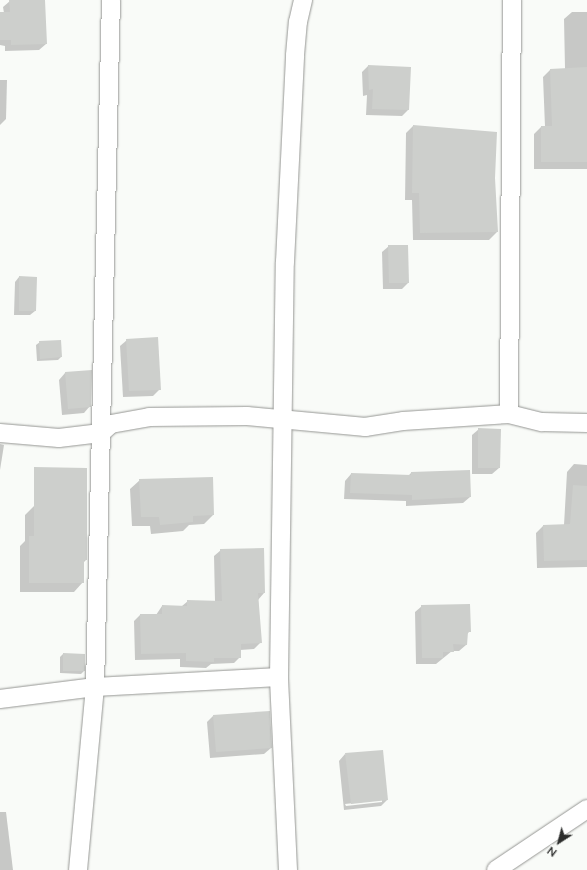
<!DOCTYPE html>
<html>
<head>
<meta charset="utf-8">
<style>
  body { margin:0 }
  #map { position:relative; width:587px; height:870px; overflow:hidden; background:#f9fbf8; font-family:Lato,sans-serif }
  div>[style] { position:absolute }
  .shadow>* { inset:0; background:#0003 }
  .building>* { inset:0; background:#cdcfcc }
  .roads { filter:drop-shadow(0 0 1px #959693) drop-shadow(0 0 1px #959693) }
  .street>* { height:18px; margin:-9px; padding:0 9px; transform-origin:9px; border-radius:9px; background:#fff }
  span { translate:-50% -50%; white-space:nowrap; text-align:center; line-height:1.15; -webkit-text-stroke:4px #f9fbf8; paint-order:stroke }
  .north { position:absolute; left:539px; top:822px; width:40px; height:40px; -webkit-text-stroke:3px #f9fbf8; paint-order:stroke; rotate:216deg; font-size:11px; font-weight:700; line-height:16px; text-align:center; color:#2c2d2c }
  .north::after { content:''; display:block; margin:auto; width:14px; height:18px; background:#2c2d2c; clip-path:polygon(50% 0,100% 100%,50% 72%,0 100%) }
</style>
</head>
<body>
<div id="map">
  <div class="shadow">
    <div style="clip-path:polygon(44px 0,46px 44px,39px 50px,5px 51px,5px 46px,0 45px,0 13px,4px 13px,3px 7px,10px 1px)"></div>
    <div style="clip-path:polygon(572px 12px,587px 12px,587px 169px,534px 169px,534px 134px,541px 127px,545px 127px,543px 77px,550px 70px,565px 69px,564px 19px)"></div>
    <div style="clip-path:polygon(368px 66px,410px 68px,408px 110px,402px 116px,366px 115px,367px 95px,363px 96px,362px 72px)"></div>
    <div style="clip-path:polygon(0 80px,7px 80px,6px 119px,0 125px)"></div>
    <div style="clip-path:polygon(413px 126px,494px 178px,497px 232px,489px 240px,413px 240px,412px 200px,405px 200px,406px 133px)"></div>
    <div style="clip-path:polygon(389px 246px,408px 283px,402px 289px,383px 289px,382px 252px)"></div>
    <div style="clip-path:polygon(19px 277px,35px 311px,30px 315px,14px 315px,15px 282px)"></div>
    <div style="clip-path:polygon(127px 340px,160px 389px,153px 396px,123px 397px,120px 346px)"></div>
    <div style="clip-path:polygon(40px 342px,61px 357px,58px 360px,37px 361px,36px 345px)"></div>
    <div style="clip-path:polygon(91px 371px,90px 406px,84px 413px,62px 415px,59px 380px,65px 373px)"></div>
    <div style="clip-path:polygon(479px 429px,499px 468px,492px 474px,472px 474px,472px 435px)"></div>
    <div style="clip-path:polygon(0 444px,4px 445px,0 470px)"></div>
    <div style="clip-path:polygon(574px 464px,587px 465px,587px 567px,537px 568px,536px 533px,543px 526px,564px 525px,567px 472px)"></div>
    <div style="clip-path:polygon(469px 471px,470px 497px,463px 503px,406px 506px,406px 501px,344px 499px,345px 481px,351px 474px,408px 476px,411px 473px)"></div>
    <div style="clip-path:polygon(140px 480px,213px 515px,204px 524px,189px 525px,183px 531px,151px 534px,150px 526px,132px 526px,130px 489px)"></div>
    <div style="clip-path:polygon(35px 505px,86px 560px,83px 563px,83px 582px,74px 592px,20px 592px,20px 546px,25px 541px,25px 515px)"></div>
    <div style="clip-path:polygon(221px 550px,264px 593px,258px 600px,261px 642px,254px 649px,240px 650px,240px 657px,234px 663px,211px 664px,206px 668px,180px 667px,180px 659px,135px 660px,134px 621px,140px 615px,156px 615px,162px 606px,182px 606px,188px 601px,215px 602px,214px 556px)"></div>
    <div style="clip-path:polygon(422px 606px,470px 631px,467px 634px,466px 645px,459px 651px,452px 651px,436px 664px,416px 664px,415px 612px)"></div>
    <div style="clip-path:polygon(63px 654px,84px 655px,84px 671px,81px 674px,60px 673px,60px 657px)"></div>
    <div style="clip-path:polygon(213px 716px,271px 748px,264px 754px,210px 758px,207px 722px)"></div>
    <div style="clip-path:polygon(evenodd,345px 754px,387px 800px,381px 806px,344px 810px,339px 761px,345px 754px,382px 800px,382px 802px,346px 806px,345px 804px,382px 800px)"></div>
    <div style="clip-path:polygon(0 812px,6px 812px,13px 870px,0 870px)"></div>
  </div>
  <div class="building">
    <div style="clip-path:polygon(9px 0,45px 0,47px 44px,11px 45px,11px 40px,0 40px,0 12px,10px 12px)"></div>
    <div style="clip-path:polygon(368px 65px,411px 67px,409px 110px,372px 109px,373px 89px,369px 90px)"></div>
    <div style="clip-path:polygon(587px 67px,587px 162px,541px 162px,541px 126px,552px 126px,550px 69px)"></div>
    <div style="clip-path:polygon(413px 125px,497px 132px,495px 178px,498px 232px,420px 233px,419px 193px,412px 193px)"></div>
    <div style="clip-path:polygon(388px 245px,408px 245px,409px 283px,389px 283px)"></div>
    <div style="clip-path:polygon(19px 276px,37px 277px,36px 311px,19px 311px)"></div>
    <div style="clip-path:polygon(158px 337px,161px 390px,129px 391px,126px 339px)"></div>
    <div style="clip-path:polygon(61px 340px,62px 357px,40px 359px,39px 341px)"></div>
    <div style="clip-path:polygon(92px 370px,91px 407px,68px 409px,65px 372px)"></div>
    <div style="clip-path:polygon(478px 428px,501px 429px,500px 468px,478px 468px)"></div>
    <div style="clip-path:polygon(34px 467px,87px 468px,87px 560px,84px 560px,84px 583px,29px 583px,29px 536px,34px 536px)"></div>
    <div style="clip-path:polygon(470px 470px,471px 497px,412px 500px,412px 495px,350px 493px,351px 473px,411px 475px,411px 472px)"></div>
    <div style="clip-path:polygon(213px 477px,214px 515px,193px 516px,193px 522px,160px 525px,159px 517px,141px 517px,139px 479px)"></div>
    <div style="clip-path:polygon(573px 485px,587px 486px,587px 560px,544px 561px,543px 525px,570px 524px)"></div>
    <div style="clip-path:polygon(264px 548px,265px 593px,258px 593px,262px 643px,241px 644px,241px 658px,214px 658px,214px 662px,186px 661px,186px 653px,141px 654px,140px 614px,162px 614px,162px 605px,187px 606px,187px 600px,222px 601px,220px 549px)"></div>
    <div style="clip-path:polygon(470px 604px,471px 632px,468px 632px,467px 645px,453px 644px,454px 652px,443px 652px,443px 658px,422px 658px,421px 605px)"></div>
    <div style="clip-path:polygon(63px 653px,85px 654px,85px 671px,63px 671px)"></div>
    <div style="clip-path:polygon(270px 711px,272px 748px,216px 752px,213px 715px)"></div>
    <div style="clip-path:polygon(383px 750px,388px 800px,351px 804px,345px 753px)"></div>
  </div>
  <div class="roads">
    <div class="street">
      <div style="left:509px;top:414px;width:414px;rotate:-89.6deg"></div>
      <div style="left:0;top:433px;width:59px;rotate:4.8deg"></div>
      <div style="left:59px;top:438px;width:42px;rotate:-6.8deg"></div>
      <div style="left:101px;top:433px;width:13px;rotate:-42deg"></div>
      <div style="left:111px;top:424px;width:39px;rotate:-10deg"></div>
      <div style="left:149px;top:417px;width:98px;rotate:-0.6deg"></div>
      <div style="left:247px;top:416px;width:119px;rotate:5.3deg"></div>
      <div style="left:365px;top:427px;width:38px;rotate:-9deg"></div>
      <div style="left:403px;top:421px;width:106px;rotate:-3.8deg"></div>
      <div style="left:509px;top:414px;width:34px;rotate:14deg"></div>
      <div style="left:542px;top:422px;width:45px;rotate:1.3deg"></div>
      <div style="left:0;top:699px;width:96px;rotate:-7.2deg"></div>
      <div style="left:95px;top:687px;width:184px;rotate:-3.1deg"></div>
      <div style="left:78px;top:870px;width:184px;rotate:-84.7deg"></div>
      <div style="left:95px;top:687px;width:687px;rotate:-88.67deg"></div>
      <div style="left:288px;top:870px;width:193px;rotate:-92.7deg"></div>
      <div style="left:279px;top:677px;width:415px;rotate:-89.2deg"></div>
      <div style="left:285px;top:262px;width:207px;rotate:-87.2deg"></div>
      <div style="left:295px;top:55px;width:33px;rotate:-85deg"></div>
      <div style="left:298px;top:22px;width:23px;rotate:-77deg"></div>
      <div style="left:496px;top:870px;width:110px;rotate:-33.8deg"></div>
    </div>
  </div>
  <div class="north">N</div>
</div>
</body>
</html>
